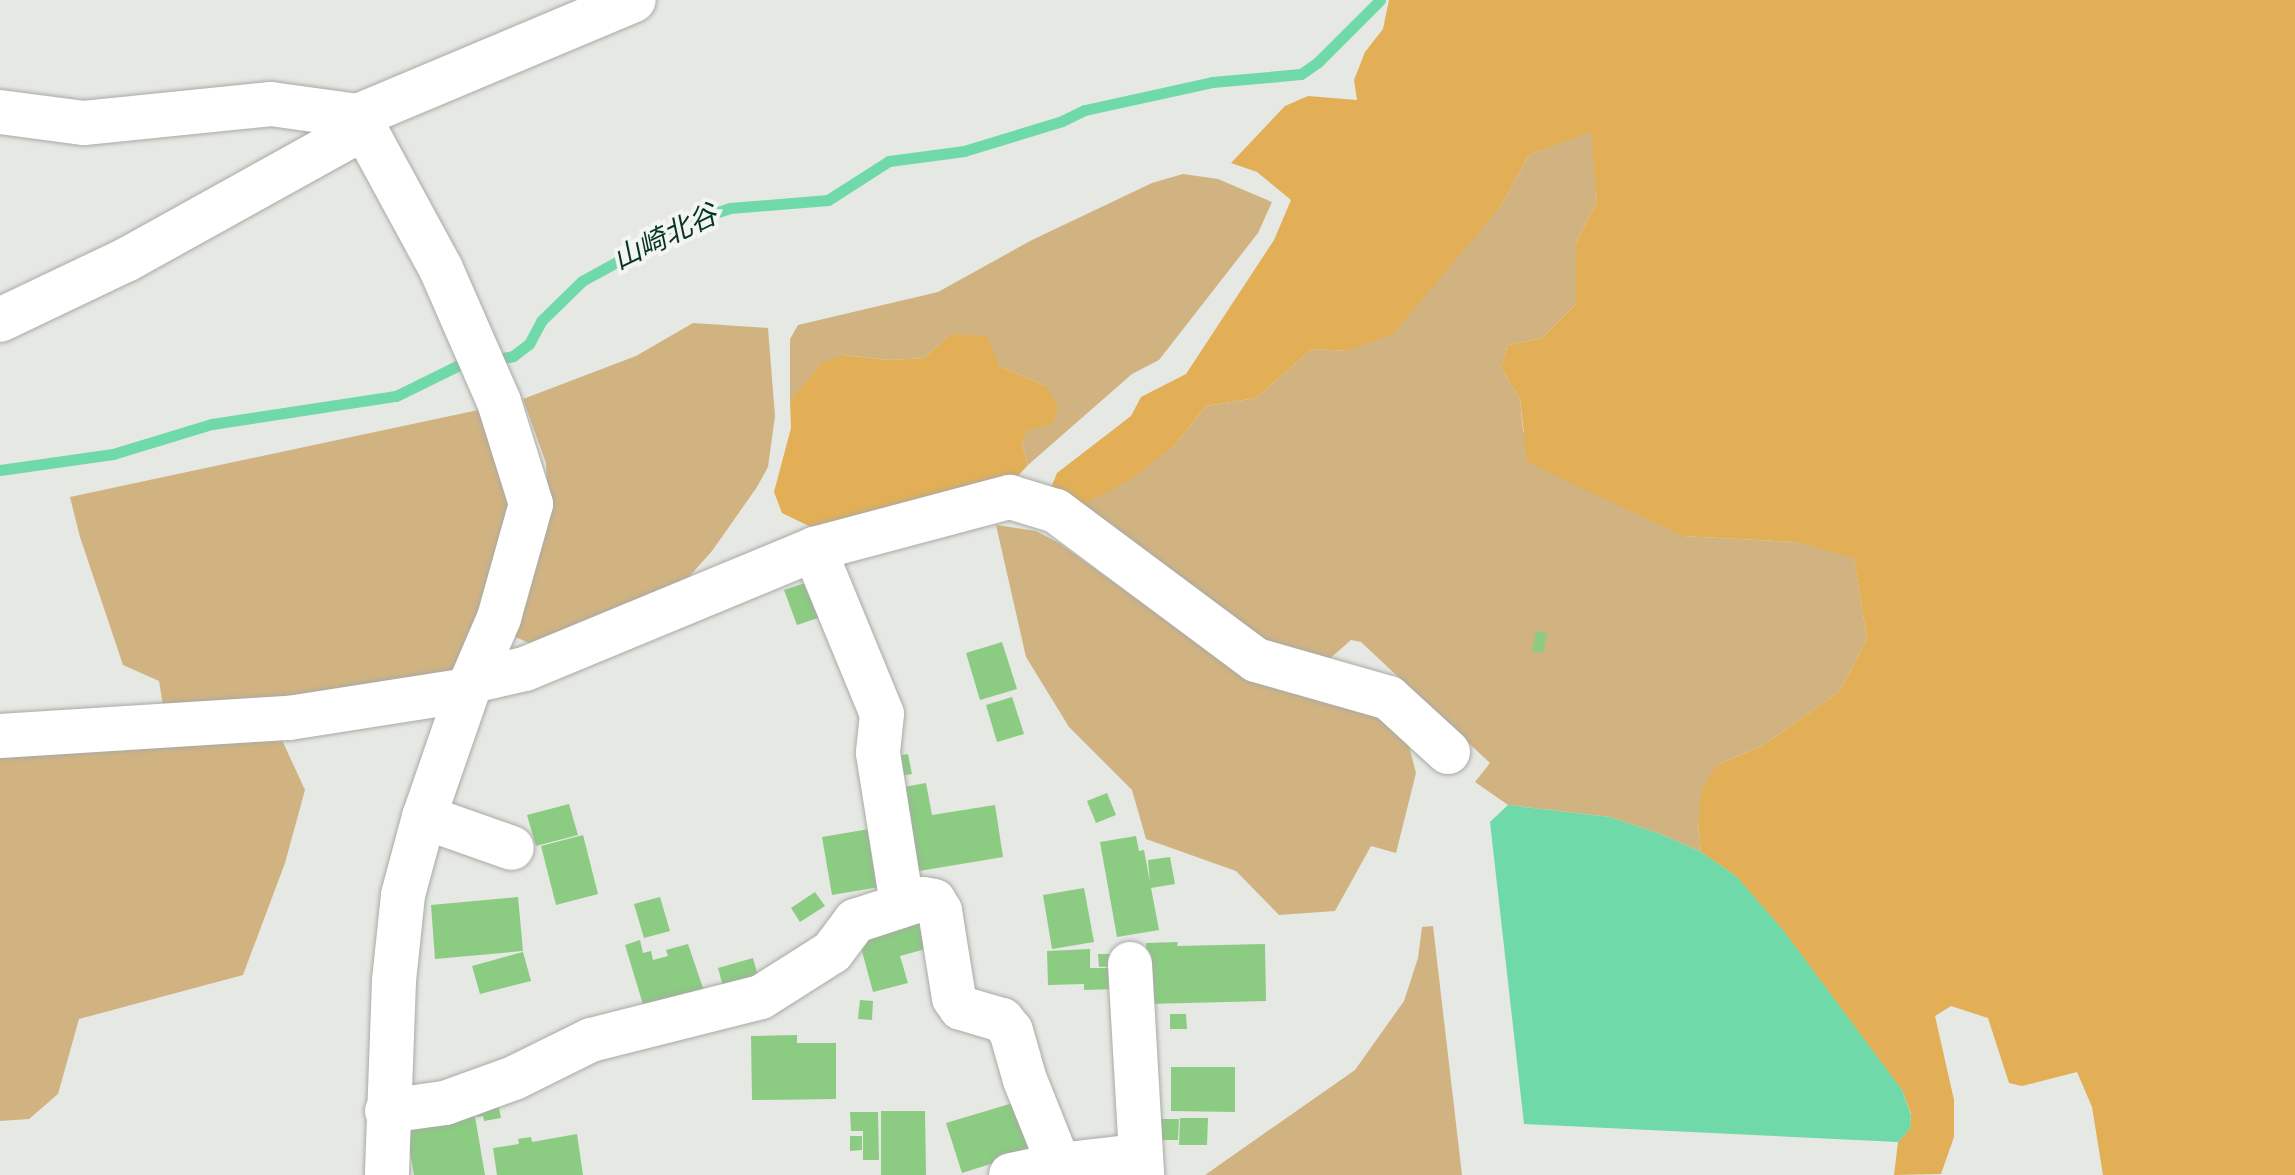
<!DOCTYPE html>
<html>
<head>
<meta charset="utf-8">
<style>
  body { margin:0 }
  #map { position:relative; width:2295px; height:1175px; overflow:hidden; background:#e6e8e3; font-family:Overpass,"Noto Sans JP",sans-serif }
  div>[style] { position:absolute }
  .green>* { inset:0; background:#d1b382 }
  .forest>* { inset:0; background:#e2af57 }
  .water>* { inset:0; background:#70d9a9 }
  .stream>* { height:11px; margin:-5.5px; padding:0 5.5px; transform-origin:5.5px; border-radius:5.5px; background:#70d9a9 }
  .building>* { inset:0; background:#8bcb82 }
  .roads { filter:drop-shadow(0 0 2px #a9aaa5) drop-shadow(0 0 2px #a9aaa5) }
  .minor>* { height:44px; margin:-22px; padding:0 22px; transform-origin:22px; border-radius:22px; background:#fff }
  span { translate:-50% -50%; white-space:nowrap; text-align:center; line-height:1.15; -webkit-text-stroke:8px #f4f5f0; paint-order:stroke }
  .water-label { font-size:28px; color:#053523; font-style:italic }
</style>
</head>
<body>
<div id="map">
  <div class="green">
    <div style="clip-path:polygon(1592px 131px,1597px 201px,1576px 243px,1576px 304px,1542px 338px,1508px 345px,1501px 368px,1520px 399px,1523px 431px,1683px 536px,1795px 542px,1854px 557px,1867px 640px,1839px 692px,1762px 746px,1717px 765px,1698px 823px,1701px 852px,1660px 834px,1610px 817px,1508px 805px,1475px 782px,1490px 763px,1361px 642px,1351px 640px,1327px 661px,1268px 649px,1082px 505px,1175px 445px,1206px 406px,1256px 398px,1312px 349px,1347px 351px,1501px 206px,1529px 155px)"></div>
    <div style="clip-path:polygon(1183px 174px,1218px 179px,1272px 202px,1258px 233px,1159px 360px,1132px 374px,1028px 465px,1022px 446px,1027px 429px,1053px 424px,1046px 386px,999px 366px,951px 334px,924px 358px,890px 360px,844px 355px,790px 401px,790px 339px,798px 325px,938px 292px,1032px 240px,1152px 183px)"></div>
    <div style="clip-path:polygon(693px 323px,768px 328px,775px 416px,768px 467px,757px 487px,712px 551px,679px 588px,529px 643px,506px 633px,548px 516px,546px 463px,523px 399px,636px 356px)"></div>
    <div style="clip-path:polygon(483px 409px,511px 495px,465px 664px,445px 679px,164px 712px,159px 681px,123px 665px,80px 537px,70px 497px)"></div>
    <div style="clip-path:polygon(996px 525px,1036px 531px,1059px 543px,1223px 661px,1373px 712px,1408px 742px,1416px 773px,1396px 853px,1371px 846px,1335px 911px,1279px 915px,1236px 871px,1146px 839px,1132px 790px,1069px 727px,1026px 657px)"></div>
    <div style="clip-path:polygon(282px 740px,305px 790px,285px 863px,243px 975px,79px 1019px,58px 1094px,29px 1119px,0 1121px,0 758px)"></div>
    <div style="clip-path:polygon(1433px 926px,1462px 1175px,1205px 1175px,1355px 1070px,1404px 1001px,1418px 958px,1422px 927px)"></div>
  </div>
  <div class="forest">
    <div style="clip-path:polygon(1389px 0,2295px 0,2295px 1175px,2103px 1175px,2092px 1107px,2077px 1072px,2022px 1086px,2009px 1083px,1988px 1018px,1951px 1006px,1935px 1016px,1954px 1100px,1954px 1137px,1941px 1174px,1894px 1175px,1898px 1142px,1910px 1129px,1911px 1114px,1902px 1090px,1736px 876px,1701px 852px,1698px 823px,1702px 789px,1717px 765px,1762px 746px,1839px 692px,1867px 640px,1854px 558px,1795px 542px,1683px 536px,1527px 462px,1520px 399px,1501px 368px,1508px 345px,1542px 338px,1576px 304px,1576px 243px,1597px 201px,1591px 132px,1529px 155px,1501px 206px,1393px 334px,1347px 351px,1312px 349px,1256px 398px,1206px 406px,1175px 445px,1133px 478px,1082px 505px,1050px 490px,1057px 473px,1131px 416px,1141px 397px,1186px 374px,1274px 240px,1291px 200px,1257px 172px,1231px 163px,1285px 106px,1308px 96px,1357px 100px,1354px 80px,1365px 52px,1383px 29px)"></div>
    <div style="clip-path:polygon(951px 334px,987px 336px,999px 366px,1046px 386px,1058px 407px,1053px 424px,1027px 430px,1022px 446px,1028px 465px,1015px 479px,843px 527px,809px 526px,782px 513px,774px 492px,791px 428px,790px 401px,822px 363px,844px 355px,890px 360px,924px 358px)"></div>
  </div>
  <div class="water">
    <div style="clip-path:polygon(1508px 805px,1610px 817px,1660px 834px,1701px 852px,1736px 876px,1783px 930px,1902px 1090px,1911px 1115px,1910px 1129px,1898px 1142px,1524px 1124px,1490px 822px)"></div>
  </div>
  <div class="stream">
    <div style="left:489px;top:360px;width:24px;rotate:-9deg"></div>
    <div style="left:513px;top:356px;width:20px;rotate:-37deg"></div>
    <div style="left:529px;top:344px;width:26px;rotate:-62deg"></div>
    <div style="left:541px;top:321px;width:57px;rotate:-44.3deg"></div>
    <div style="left:582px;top:281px;width:124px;rotate:-28.8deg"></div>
    <div style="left:691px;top:221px;width:41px;rotate:-18.4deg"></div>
    <div style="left:730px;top:208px;width:98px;rotate:-4.7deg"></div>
    <div style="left:828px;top:200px;width:72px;rotate:-32.6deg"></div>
    <div style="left:889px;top:161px;width:76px;rotate:-7.6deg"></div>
    <div style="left:964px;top:151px;width:102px;rotate:-17deg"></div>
    <div style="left:1062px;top:121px;width:25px;rotate:-26deg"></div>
    <div style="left:1085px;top:110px;width:130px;rotate:-12.4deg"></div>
    <div style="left:1212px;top:82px;width:89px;rotate:-5.1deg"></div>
    <div style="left:1301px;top:74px;width:21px;rotate:-35deg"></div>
    <div style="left:1318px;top:62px;width:88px;rotate:-45deg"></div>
    <div style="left:0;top:470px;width:114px;rotate:-8.1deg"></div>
    <div style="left:113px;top:454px;width:103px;rotate:-16.9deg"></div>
    <div style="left:212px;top:424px;width:186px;rotate:-8.7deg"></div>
    <div style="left:396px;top:396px;width:72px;rotate:-26.2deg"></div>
    <div style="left:461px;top:364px;width:11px;rotate:-10deg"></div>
  </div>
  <div class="building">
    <div style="clip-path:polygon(811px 581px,824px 616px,797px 625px,784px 590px)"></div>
    <div style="clip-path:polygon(1536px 631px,1547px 633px,1543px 653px,1532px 651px)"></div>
    <div style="clip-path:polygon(1002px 642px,1017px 689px,980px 700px,966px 653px)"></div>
    <div style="clip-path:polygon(1012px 697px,1024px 734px,997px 742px,986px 705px)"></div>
    <div style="clip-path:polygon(908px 754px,912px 774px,894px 777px,890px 757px)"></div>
    <div style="clip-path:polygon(926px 783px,932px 815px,995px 805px,1003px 857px,907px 873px,893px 789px)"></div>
    <div style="clip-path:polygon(1107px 793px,1116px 815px,1096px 823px,1087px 801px)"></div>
    <div style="clip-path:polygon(569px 804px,578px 835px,536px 846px,527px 815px)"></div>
    <div style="clip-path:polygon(875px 828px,885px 886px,832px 895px,822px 837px)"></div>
    <div style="clip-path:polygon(583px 835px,598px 894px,556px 905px,541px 846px)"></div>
    <div style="clip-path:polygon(1136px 836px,1139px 851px,1144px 850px,1150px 882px,1148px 860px,1170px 857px,1175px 884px,1151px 888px,1159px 930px,1117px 937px,1100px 842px)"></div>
    <div style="clip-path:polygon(1084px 888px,1094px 942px,1052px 949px,1043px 895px)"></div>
    <div style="clip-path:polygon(815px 892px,825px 906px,800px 922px,791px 908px)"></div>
    <div style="clip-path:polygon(518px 897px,523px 951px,435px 959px,431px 905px)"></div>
    <div style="clip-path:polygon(660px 897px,670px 931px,644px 938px,634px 904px)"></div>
    <div style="clip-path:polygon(928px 911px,937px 946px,900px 956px,908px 983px,873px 992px,856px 929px)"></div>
    <div style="clip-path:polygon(640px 940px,643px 953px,651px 951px,653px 960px,668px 956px,666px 950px,688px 944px,705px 994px,645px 1011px,625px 945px)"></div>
    <div style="clip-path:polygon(1178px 942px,1177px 946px,1265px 944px,1266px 1001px,1148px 1004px,1146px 943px)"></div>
    <div style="clip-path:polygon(1090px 949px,1090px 968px,1114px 968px,1115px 989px,1084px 990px,1084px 984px,1048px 985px,1047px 951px)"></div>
    <div style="clip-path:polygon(523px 952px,531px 981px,480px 994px,472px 966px)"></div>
    <div style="clip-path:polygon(1098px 954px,1114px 954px,1115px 966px,1099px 967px)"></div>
    <div style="clip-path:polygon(753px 958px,758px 976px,723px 986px,718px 968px)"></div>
    <div style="clip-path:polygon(860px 1000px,873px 1001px,872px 1020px,858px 1019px)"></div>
    <div style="clip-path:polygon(1170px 1014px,1186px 1014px,1187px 1029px,1170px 1029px)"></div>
    <div style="clip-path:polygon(797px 1035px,797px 1043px,836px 1043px,836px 1099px,752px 1100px,751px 1036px)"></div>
    <div style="clip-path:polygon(1171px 1067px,1235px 1067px,1235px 1112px,1171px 1111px)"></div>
    <div style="clip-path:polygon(497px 1099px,501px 1118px,484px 1121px,483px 1116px,477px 1117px,476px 1106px)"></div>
    <div style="clip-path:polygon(1023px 1100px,1038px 1149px,962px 1173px,946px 1123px)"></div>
    <div style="clip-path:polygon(474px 1111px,485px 1175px,414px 1175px,405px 1123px)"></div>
    <div style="clip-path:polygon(881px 1111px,925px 1111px,926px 1175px,881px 1175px)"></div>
    <div style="clip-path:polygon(850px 1112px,878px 1112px,879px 1160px,863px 1160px,863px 1131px,851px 1131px)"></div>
    <div style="clip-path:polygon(1180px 1118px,1208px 1118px,1207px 1145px,1179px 1145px)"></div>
    <div style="clip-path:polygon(1148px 1119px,1179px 1119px,1178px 1140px,1148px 1140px)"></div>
    <div style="clip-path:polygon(577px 1134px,583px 1175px,497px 1175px,493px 1148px,519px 1144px,518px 1139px,531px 1137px,532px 1142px)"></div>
    <div style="clip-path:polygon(850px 1136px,862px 1136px,862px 1150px,850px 1151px)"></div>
  </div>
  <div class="roads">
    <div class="minor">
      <div style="left:0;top:112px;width:85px;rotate:7.5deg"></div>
      <div style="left:84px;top:123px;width:188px;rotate:-5.8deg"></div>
      <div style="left:271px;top:104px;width:88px;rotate:7.9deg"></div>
      <div style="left:358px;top:116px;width:299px;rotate:-22.8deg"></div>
      <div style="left:358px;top:116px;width:174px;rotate:61.5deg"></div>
      <div style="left:441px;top:269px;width:145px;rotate:66.4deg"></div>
      <div style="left:499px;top:402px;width:107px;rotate:72.6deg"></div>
      <div style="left:531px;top:504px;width:118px;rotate:105.7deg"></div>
      <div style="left:499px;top:618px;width:78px;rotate:113.3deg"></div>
      <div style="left:468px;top:690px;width:134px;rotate:109.1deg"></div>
      <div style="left:424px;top:817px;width:81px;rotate:105.1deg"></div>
      <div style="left:403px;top:895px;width:86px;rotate:96deg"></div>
      <div style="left:394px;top:981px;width:194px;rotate:92.1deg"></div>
      <div style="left:0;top:320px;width:140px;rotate:-25.5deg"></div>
      <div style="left:126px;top:260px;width:252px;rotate:-29deg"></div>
      <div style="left:346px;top:138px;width:25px;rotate:-61deg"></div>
      <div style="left:814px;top:549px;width:178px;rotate:67.6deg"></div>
      <div style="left:882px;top:714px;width:39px;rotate:96deg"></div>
      <div style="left:878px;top:753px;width:153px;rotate:81deg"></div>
      <div style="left:472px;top:681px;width:54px;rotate:-12.8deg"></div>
      <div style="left:525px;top:669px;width:313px;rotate:-22.5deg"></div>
      <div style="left:814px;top:549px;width:203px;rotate:-14.9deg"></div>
      <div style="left:1010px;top:497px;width:48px;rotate:16.9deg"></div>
      <div style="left:1056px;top:511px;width:249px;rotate:36.7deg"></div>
      <div style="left:1256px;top:660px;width:138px;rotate:15.9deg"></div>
      <div style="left:1389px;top:698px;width:80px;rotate:42.5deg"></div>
      <div style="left:0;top:736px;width:290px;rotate:-3.6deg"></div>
      <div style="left:289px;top:718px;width:181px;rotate:-8.9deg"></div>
      <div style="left:424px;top:817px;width:93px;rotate:19.4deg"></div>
      <div style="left:1130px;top:964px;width:211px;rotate:86.7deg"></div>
      <div style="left:387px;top:1111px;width:59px;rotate:-7.9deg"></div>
      <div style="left:445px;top:1103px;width:73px;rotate:-19.9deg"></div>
      <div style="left:514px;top:1078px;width:86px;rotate:-26.3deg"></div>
      <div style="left:591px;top:1040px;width:175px;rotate:-14.2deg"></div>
      <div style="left:761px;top:997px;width:84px;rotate:-32.4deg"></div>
      <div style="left:832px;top:952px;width:39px;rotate:-53deg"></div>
      <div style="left:855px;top:921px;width:71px;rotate:-17.9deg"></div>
      <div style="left:923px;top:899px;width:11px;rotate:10deg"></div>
      <div style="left:934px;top:901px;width:12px;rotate:59deg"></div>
      <div style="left:940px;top:911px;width:88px;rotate:80.9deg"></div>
      <div style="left:954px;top:998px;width:12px;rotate:55deg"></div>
      <div style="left:961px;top:1008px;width:43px;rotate:16.3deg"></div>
      <div style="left:1002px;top:1020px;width:14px;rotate:51deg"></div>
      <div style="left:1011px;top:1031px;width:51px;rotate:74.1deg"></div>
      <div style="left:1025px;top:1080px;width:92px;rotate:68.2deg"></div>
      <div style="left:1059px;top:1165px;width:49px;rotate:168.2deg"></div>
      <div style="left:1059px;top:1165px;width:80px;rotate:-6.5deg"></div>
    </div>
  </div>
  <div class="water-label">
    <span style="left:666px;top:239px;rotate:-26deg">山崎北谷</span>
  </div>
</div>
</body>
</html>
